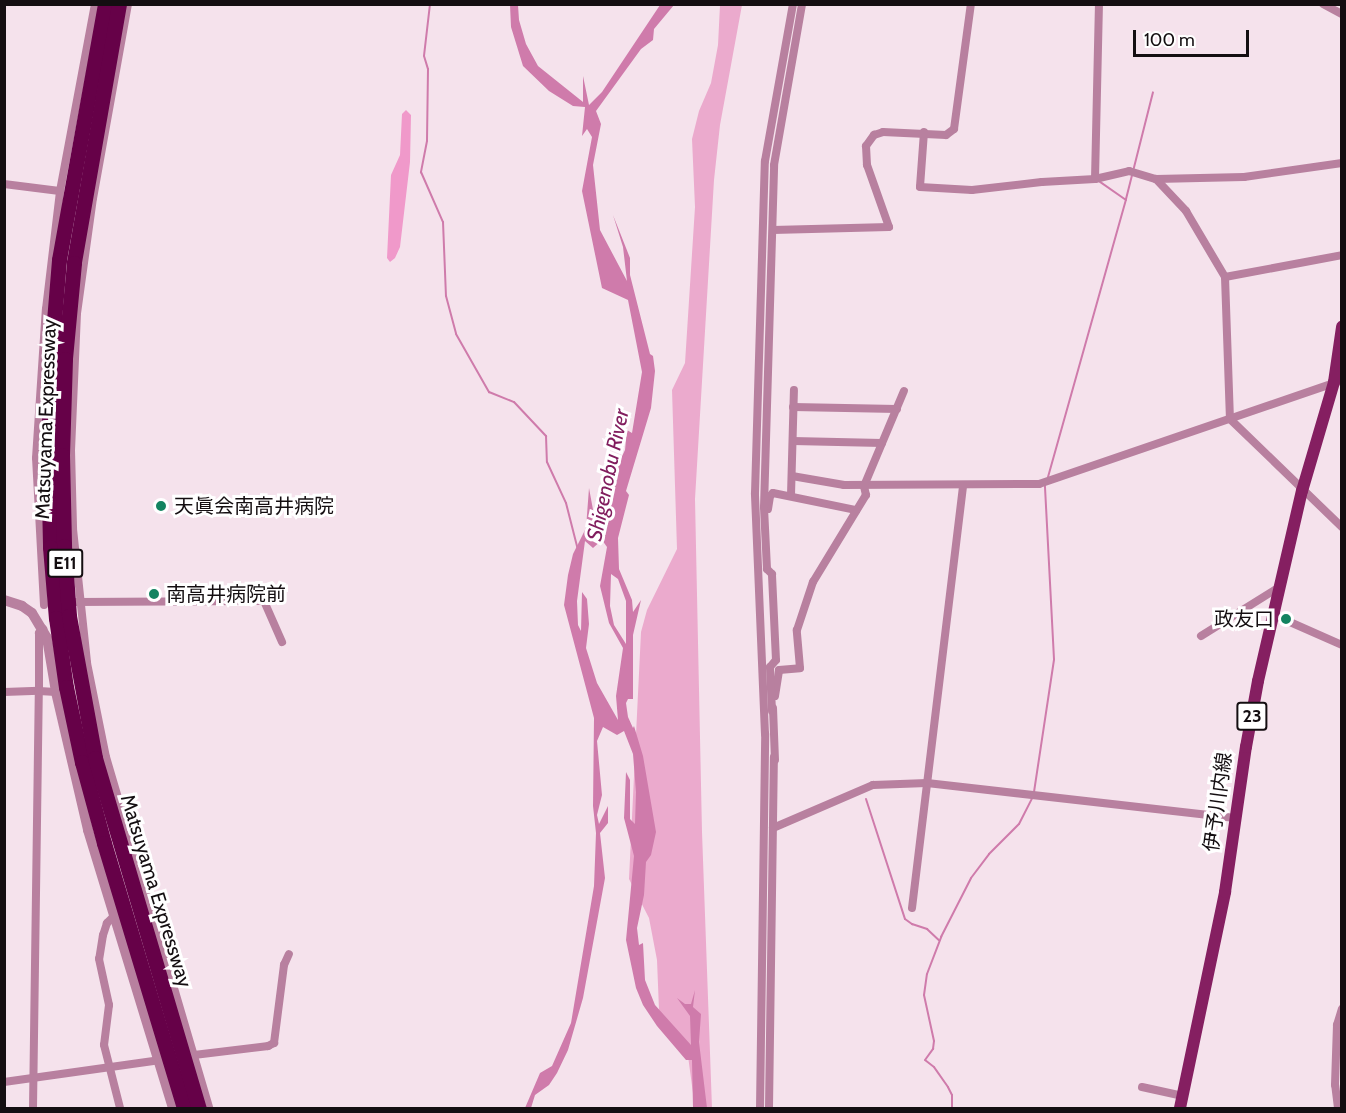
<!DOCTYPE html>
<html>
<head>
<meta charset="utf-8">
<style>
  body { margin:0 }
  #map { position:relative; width:1346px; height:1113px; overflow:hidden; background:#f5e2ec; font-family:Cabin,"Noto Sans JP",sans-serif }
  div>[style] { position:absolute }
  .green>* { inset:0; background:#ebaacd }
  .forest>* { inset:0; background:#f099ca }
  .water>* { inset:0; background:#cf7bab }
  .stream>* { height:2px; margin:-1px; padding:0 1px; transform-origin:1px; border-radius:1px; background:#cf7bab }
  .minor>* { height:8px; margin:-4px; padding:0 4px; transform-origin:4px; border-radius:4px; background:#b8809f }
  .tertiary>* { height:10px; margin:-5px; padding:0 5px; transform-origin:5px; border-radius:5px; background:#b8809f }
  .primary>* { height:12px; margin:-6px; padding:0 6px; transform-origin:6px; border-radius:6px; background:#851f61 }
  .motorway>* { height:15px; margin:-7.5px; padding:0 7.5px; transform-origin:7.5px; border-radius:7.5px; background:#660148 }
  .dots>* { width:16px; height:16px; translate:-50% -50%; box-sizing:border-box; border:3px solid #fff; border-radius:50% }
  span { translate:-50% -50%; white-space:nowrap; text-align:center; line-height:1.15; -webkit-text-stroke:6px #fff; paint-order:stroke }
  .shield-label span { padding:2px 4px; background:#fff; border:2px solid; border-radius:4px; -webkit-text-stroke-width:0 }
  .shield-label { font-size:18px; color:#140e11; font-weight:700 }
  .street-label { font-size:20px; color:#140e11 }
  .poi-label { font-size:20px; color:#140e11 }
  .left { translate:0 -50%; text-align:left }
  .right { translate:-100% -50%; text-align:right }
  .water-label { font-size:21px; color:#811d5e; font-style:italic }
  .frame { position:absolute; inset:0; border:6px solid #140e11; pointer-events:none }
  .scale { position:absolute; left:1133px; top:30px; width:116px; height:27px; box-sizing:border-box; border:3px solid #140e11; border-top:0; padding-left:8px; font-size:18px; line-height:21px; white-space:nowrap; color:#140e11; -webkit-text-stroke:4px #fff; paint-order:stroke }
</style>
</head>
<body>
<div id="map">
  <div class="green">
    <div style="clip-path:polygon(720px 5px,742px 5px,720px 125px,714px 180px,695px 499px,702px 832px,712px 1108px,695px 1108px,688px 1056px,659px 1010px,657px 960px,649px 918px,629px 879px,641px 632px,647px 610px,677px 549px,672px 390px,685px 363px,695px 207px,692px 139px,699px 111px,711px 83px,718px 45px)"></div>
  </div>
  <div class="forest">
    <div style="clip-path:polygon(406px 110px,411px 115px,410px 162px,400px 247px,395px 258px,390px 262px,387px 258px,391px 175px,400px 155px,402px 114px)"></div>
  </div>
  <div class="water">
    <div style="clip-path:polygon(evenodd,510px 5px,518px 5px,519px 20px,526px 44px,538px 66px,583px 102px,583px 76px,589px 105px,602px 92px,660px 5px,674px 5px,654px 29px,653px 40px,641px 49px,596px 111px,601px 124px,593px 165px,600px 230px,627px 281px,623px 247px,613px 215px,630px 258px,630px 275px,650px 354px,653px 356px,655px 371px,651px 408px,626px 491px,629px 495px,618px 538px,619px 569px,632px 600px,633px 612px,641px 600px,633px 635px,633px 699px,628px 699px,626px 703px,628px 717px,633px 728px,634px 726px,643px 756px,656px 832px,651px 855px,646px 862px,644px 895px,637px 928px,639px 945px,643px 943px,645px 980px,655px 1005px,691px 1045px,690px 1016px,677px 998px,685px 1004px,691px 1004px,695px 990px,693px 1007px,701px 1014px,699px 1042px,707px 1108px,693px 1108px,692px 1060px,686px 1060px,657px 1026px,643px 1005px,636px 988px,626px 940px,634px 856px,624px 818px,626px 772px,630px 780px,630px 819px,635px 824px,636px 792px,633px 754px,624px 731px,617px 735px,603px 727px,597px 741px,602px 795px,597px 815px,599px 824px,608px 806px,608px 823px,600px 833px,605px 878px,583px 998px,568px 1050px,557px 1073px,549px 1085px,535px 1095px,531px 1108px,525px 1108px,540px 1073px,552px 1066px,571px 1023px,594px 886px,596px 833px,593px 806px,594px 718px,564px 605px,568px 575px,573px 554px,586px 528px,589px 488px,594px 515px,625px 450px,627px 430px,632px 433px,642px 372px,628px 300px,602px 288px,582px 191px,592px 137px,587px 129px,582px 136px,585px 107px,573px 106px,549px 91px,523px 66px,511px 27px,510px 5px,602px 540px,607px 547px,600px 586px,609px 623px,623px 648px,616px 696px,618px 720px,597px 683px,586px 648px,589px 624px,587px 599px,582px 592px,581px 631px,578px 625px,577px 601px,585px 541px,593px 548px,602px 540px,510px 5px,611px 574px,618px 579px,626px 601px,626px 644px,614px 625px,610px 606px,611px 574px)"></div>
  </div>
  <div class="stream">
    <div style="left:430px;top:4px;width:52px;rotate:96.6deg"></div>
    <div style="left:424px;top:56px;width:14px;rotate:73deg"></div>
    <div style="left:428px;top:69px;width:72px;rotate:90.8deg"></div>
    <div style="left:427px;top:141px;width:32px;rotate:101deg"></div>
    <div style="left:421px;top:172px;width:55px;rotate:66.3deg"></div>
    <div style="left:443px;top:222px;width:74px;rotate:87.7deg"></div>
    <div style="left:446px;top:296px;width:39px;rotate:75deg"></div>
    <div style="left:456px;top:334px;width:67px;rotate:60.4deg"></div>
    <div style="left:489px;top:392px;width:27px;rotate:22deg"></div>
    <div style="left:514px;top:402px;width:47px;rotate:46.7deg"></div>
    <div style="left:546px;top:436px;width:26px;rotate:88deg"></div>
    <div style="left:547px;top:462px;width:45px;rotate:65.1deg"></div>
    <div style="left:566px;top:503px;width:49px;rotate:75.7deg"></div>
    <div style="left:1126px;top:199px;width:110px;rotate:-75.8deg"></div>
    <div style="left:1048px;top:477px;width:288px;rotate:-74.3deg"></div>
    <div style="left:1126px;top:200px;width:33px;rotate:-145deg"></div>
    <div style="left:1034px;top:792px;width:134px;rotate:-81.4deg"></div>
    <div style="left:1054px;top:659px;width:174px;rotate:-93deg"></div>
    <div style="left:866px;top:799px;width:126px;rotate:72deg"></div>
    <div style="left:905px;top:919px;width:9px;rotate:36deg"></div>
    <div style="left:912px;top:924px;width:16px;rotate:18deg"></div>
    <div style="left:927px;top:929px;width:16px;rotate:43deg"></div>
    <div style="left:952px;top:1108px;width:13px;rotate:-90deg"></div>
    <div style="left:952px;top:1095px;width:9px;rotate:-117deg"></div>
    <div style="left:948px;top:1087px;width:24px;rotate:-125deg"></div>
    <div style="left:934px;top:1067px;width:11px;rotate:-142deg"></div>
    <div style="left:925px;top:1060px;width:14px;rotate:-54deg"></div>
    <div style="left:933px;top:1049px;width:8px;rotate:-83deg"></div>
    <div style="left:934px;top:1041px;width:47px;rotate:-102.3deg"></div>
    <div style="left:924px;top:995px;width:21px;rotate:-82deg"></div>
    <div style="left:927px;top:974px;width:40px;rotate:-69deg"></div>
    <div style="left:941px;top:937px;width:66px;rotate:-63deg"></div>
    <div style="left:971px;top:878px;width:30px;rotate:-53deg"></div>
    <div style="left:989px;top:854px;width:42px;rotate:-45deg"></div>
    <div style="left:1019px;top:824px;width:29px;rotate:-63deg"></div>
  </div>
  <div class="minor">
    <div style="left:128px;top:4px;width:197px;rotate:100.2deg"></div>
    <div style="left:93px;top:198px;width:116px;rotate:97.9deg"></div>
    <div style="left:77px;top:313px;width:137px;rotate:92.5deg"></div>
    <div style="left:71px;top:450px;width:79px;rotate:88.5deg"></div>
    <div style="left:73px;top:529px;width:135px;rotate:84deg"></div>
    <div style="left:87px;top:663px;width:96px;rotate:78.6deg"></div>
    <div style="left:106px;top:757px;width:366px;rotate:73.6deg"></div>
    <div style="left:1323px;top:4px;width:21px;rotate:28deg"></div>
    <div style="left:924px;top:132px;width:55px;rotate:94.2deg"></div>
    <div style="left:920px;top:187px;width:52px;rotate:3.3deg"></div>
    <div style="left:972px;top:190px;width:70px;rotate:-6.5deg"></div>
    <div style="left:1042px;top:182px;width:53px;rotate:-3.2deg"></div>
    <div style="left:1095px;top:179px;width:35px;rotate:-13deg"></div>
    <div style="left:1129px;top:171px;width:28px;rotate:17deg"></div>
    <div style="left:1156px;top:179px;width:88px;rotate:-1.3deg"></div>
    <div style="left:1244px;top:177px;width:99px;rotate:-8.1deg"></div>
    <div style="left:1095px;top:179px;width:175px;rotate:-88.7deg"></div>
    <div style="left:1156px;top:179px;width:44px;rotate:46.8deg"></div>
    <div style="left:1186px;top:211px;width:77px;rotate:59.4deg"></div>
    <div style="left:1225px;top:277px;width:142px;rotate:88deg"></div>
    <div style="left:1230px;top:419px;width:156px;rotate:44deg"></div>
    <div style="left:4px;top:184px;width:56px;rotate:7.1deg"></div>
    <div style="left:773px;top:230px;width:116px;rotate:-1.5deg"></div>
    <div style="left:889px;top:227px;width:66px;rotate:-109.5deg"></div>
    <div style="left:867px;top:165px;width:19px;rotate:-93deg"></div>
    <div style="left:866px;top:146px;width:14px;rotate:-54deg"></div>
    <div style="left:874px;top:135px;width:9px;rotate:-18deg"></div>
    <div style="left:883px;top:132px;width:63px;rotate:2.7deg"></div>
    <div style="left:946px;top:135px;width:10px;rotate:-37deg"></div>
    <div style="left:954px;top:129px;width:126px;rotate:-82.3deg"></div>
    <div style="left:1225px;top:277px;width:119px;rotate:-10.6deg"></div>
    <div style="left:793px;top:407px;width:104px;rotate:1.1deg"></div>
    <div style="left:793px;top:441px;width:89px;rotate:1.3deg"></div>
    <div style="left:792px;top:476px;width:53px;rotate:9.8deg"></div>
    <div style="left:844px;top:485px;width:195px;rotate:-0.3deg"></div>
    <div style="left:1039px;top:484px;width:320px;rotate:-18.9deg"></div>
    <div style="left:791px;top:495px;width:105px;rotate:-88.4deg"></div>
    <div style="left:768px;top:509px;width:13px;rotate:-81deg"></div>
    <div style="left:770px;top:496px;width:4px;rotate:-45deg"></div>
    <div style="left:773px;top:493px;width:85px;rotate:11.6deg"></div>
    <div style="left:76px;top:602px;width:188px;rotate:-0.3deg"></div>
    <div style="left:264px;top:601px;width:45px;rotate:66.3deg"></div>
    <div style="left:44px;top:605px;width:147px;rotate:-93.1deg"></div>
    <div style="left:36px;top:458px;width:149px;rotate:-86.2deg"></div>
    <div style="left:46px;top:309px;width:119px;rotate:-83.2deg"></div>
    <div style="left:60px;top:191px;width:190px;rotate:-79.4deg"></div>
    <div style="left:1274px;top:615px;width:74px;rotate:23.8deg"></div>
    <div style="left:1201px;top:636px;width:94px;rotate:-32deg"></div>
    <div style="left:4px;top:692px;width:35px;rotate:-2deg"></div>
    <div style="left:39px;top:691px;width:58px;rotate:-90deg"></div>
    <div style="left:39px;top:633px;width:6px;rotate:-45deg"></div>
    <div style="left:775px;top:696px;width:26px;rotate:-81deg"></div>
    <div style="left:779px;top:670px;width:21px;rotate:-5deg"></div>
    <div style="left:800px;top:668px;width:38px;rotate:-95deg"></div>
    <div style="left:797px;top:630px;width:51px;rotate:-71.6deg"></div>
    <div style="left:813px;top:582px;width:102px;rotate:-58.7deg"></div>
    <div style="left:866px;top:495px;width:9px;rotate:-103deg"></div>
    <div style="left:864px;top:486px;width:103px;rotate:-67.2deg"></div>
    <div style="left:773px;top:708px;width:52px;rotate:87.8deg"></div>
    <div style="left:772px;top:711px;width:44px;rotate:-92.6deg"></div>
    <div style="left:770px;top:667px;width:9px;rotate:-49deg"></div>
    <div style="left:776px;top:660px;width:86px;rotate:-92.7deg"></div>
    <div style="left:772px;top:574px;width:7px;rotate:-135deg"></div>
    <div style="left:767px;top:569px;width:62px;rotate:-92.8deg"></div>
    <div style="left:764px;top:507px;width:342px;rotate:-88.3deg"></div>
    <div style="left:774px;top:165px;width:163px;rotate:-80.1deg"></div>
    <div style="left:773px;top:828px;width:109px;rotate:-23.3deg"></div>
    <div style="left:873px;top:785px;width:54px;rotate:-2.1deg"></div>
    <div style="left:927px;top:783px;width:310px;rotate:6.5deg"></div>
    <div style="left:912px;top:908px;width:425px;rotate:-83.1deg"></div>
    <div style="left:114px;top:916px;width:10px;rotate:135deg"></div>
    <div style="left:107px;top:923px;width:13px;rotate:108deg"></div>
    <div style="left:103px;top:935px;width:24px;rotate:99deg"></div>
    <div style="left:99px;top:959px;width:47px;rotate:77.7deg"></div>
    <div style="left:109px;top:1005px;width:40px;rotate:97.1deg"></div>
    <div style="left:104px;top:1045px;width:65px;rotate:75.7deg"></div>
    <div style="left:194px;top:1055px;width:75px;rotate:-6.9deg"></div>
    <div style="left:268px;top:1046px;width:7px;rotate:-27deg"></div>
    <div style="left:274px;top:1043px;width:79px;rotate:-82.7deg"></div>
    <div style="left:284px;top:965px;width:12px;rotate:-66deg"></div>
    <div style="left:4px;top:1082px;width:158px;rotate:-8deg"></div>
    <div style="left:1142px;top:1087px;width:42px;rotate:12.4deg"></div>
    <div style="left:33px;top:1108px;width:417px;rotate:-89.2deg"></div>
    <div style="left:39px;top:691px;width:17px;rotate:3deg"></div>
    <div style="left:760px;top:1108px;width:374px;rotate:-89.2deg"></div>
    <div style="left:765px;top:734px;width:241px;rotate:-92.4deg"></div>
    <div style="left:755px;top:493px;width:332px;rotate:-88.3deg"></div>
    <div style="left:765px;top:161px;width:159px;rotate:-79.9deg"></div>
    <div style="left:769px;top:1108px;width:351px;rotate:-89.2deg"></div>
    <div style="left:1338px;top:1108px;width:23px;rotate:-97deg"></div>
    <div style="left:1335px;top:1085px;width:60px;rotate:-88.1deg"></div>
    <div style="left:1337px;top:1025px;width:17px;rotate:-73deg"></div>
  </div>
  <div class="tertiary">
    <div style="left:4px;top:600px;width:19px;rotate:18deg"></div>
    <div style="left:22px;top:606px;width:12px;rotate:35deg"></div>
    <div style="left:32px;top:613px;width:29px;rotate:59deg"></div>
    <div style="left:47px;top:638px;width:55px;rotate:80.5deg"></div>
    <div style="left:56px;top:692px;width:142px;rotate:76.9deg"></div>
    <div style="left:88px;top:830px;width:291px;rotate:73deg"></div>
  </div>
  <div class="primary">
    <div style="left:1180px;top:1108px;width:221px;rotate:-78.2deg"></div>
    <div style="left:1225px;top:892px;width:147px;rotate:-81.8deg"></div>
    <div style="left:1246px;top:747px;width:67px;rotate:-79.7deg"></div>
    <div style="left:1258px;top:681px;width:195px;rotate:-77deg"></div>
    <div style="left:1302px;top:491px;width:114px;rotate:-73.6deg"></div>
    <div style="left:1334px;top:382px;width:56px;rotate:-81.7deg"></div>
  </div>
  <div class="motorway">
    <div style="left:105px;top:4px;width:260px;rotate:100.2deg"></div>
    <div style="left:59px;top:260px;width:98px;rotate:94.7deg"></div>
    <div style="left:51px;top:358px;width:98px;rotate:91.8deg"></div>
    <div style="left:48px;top:456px;width:91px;rotate:88.7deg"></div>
    <div style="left:50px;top:547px;width:71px;rotate:85.2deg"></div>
    <div style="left:56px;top:618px;width:70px;rotate:81.8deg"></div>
    <div style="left:66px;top:687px;width:77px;rotate:78deg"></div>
    <div style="left:82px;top:762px;width:84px;rotate:74.8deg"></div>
    <div style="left:104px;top:843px;width:277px;rotate:73.2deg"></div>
    <div style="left:119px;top:4px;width:263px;rotate:99.9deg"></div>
    <div style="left:74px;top:263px;width:96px;rotate:95.4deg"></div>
    <div style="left:65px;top:359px;width:96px;rotate:91.8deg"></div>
    <div style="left:62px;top:455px;width:91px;rotate:88.7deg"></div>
    <div style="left:64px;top:546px;width:70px;rotate:85.9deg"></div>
    <div style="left:69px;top:616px;width:144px;rotate:79.6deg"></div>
    <div style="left:95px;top:758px;width:365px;rotate:73.5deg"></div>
  </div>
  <div class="dots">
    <div style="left:161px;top:506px;background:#138360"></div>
    <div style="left:154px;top:594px;background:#138360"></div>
    <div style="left:1286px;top:619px;background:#138360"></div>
  </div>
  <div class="shield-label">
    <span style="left:65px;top:563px">E11</span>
    <span style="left:1252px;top:716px">23</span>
  </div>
  <div class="street-label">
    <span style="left:46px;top:419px;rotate:-88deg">Matsuyama Expressway</span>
    <span style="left:1218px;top:802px;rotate:-82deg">伊予川内線</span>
    <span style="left:156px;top:891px;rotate:73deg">Matsuyama Expressway</span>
  </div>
  <div class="poi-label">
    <span class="left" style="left:174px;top:506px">天眞会南高井病院</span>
    <span class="left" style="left:166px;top:594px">南高井病院前</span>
    <span class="right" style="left:1274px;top:619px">政友口</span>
  </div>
  <div class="water-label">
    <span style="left:608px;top:475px;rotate:-78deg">Shigenobu River</span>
  </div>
  <div class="frame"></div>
  <div class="scale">100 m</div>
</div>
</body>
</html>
